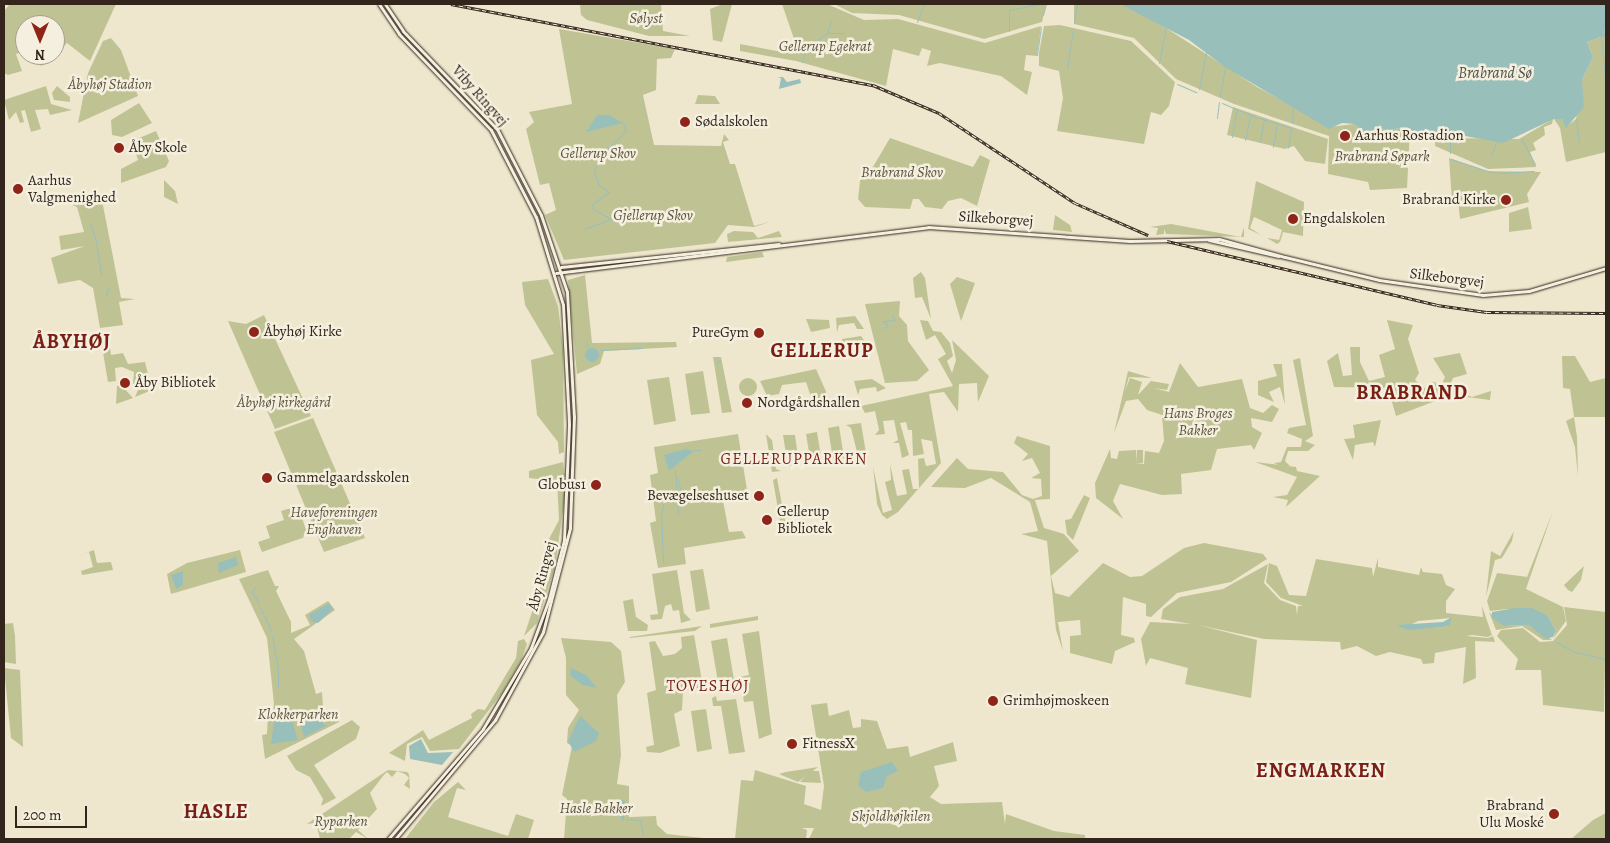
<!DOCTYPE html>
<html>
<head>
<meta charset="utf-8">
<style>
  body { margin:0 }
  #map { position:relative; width:1610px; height:843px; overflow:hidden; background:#eee7cd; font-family:Alegreya,serif }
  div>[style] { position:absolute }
  .green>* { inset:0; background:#bfc394 }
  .round { border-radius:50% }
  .water>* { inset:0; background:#99bfbb }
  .stream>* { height:1px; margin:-0.5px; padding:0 0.5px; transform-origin:0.5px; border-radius:0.5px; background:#99bfbb }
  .river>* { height:4.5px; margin:-2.25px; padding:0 2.25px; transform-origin:2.25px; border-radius:2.25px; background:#99bfbb }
  .roads { filter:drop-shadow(0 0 1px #33251b) drop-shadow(0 0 1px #33251b) }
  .secondary>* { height:3px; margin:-1.5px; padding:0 1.5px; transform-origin:1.5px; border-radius:1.5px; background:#f4efde }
  .rail>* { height:3px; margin-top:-1.5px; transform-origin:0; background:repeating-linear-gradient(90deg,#f4efde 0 4px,#33251b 0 8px); box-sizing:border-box; border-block:1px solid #33251b }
  .dots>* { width:14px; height:14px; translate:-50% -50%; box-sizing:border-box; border:2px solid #f4efde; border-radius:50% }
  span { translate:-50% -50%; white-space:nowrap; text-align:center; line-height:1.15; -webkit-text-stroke:5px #f4efde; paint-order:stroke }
  .park-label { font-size:15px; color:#5d543f; font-style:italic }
  .street-label { font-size:15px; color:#33251b }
  .poi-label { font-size:15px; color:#33251b }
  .left { translate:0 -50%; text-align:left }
  .right { translate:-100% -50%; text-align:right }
  .water-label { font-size:16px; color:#52534b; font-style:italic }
  .neighbourhood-label { font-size:16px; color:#7a1f14; letter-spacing:1px }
  .district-label { font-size:20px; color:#7a1f14; font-weight:700; letter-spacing:1px }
  .frame { position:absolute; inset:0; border:5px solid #33251b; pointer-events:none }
  .north { position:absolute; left:15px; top:15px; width:50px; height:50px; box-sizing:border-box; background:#f4efde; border:1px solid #a79e90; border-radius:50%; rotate:180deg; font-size:14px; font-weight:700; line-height:20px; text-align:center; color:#33251b }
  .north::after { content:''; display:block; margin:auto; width:18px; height:22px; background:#8f2418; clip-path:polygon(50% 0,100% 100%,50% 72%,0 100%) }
  .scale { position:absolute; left:15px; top:806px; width:72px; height:22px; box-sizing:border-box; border:2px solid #33251b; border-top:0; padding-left:6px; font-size:15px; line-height:18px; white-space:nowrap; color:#33251b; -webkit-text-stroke:4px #f4efde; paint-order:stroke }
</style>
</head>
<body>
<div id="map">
  <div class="green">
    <div style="clip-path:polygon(10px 4px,116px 4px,90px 61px,67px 43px,49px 63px,41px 66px,38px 55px,55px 55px,55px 25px,25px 25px,25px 51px,16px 54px,22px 71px,8px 75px,4px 73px,4px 11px)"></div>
    <div style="clip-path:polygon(580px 4px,661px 4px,663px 31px,690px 36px,649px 36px,587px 20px,581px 15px)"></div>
    <div style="clip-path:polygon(723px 4px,732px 4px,722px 42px,713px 40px,710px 9px)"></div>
    <div style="clip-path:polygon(782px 4px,827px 4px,864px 20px,898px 19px,985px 43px,1041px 26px,1037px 56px,1026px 55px,1024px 70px,1032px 72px,1027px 95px,1001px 76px,940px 63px,927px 66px,931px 51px,922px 48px,919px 56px,893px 49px,886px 86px,796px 61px,740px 51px,740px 44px,793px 54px,793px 36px)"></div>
    <div style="clip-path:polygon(834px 4px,1046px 4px,1042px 22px,984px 39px,899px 15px,852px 13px)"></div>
    <div style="clip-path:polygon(1074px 4px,1120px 4px,1146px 15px,1257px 87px,1331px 127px,1354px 124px,1363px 131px,1410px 128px,1407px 188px,1370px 190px,1368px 182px,1328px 174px,1329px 136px,1234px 104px,1176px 79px,1134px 38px,1074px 24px)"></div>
    <div style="clip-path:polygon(1060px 25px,1131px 41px,1175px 82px,1169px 106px,1161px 115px,1151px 112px,1144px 144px,1057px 131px,1063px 98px,1059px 71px,1039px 66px,1039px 53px,1044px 26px)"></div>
    <div style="clip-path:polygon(559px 29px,675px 49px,671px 58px,657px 59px,656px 90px,643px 95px,654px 145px,721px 146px,724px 134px,729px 140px,723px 142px,730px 164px,735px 164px,754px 226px,772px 221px,754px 227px,728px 225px,715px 243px,564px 260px,545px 215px,556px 210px,549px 183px,540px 185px,526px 129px,534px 122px,529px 112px,572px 104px)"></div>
    <div style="clip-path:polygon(1606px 29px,1606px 152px,1566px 162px,1560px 128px,1554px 119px,1562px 119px,1567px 126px,1576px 119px,1582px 80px,1593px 57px,1587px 42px,1601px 37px)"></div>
    <div style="clip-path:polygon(111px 38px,121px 50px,138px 96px,78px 123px,88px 73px,103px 41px)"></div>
    <div style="clip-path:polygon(46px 86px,51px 104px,72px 110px,50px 115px,48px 109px,35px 110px,41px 129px,31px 132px,25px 110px,21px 111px,24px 122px,20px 123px,16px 112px,9px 120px,4px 100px)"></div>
    <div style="clip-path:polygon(57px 86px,70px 97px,70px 102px,54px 100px,52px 93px)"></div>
    <div style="clip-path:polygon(698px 95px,715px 96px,720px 104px,695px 104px)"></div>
    <div style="clip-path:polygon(139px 103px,152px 123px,122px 137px,112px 135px,111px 120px)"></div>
    <div style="clip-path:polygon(1233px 107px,1328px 139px,1325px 164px,1305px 161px,1294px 146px,1285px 149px,1227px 135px)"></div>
    <div style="clip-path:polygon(1553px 119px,1552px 124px,1544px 127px,1545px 135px,1533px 143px,1536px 150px,1530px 152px,1536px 167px,1488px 169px,1435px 146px,1435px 142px,1448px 138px,1519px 139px)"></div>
    <div style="clip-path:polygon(156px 131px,169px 161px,166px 167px,121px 183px,121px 169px,138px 160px,132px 141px)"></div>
    <div style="clip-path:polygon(890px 138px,973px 167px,980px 155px,990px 160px,977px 206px,961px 198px,948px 201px,942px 209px,925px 207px,919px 199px,913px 199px,910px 209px,865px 207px,858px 199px,861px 172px,870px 172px)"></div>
    <div style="clip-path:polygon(1449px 158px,1486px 171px,1541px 172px,1527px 194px,1529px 202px,1460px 219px,1458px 200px,1452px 200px)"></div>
    <div style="clip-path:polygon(164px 180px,175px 191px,178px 204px,164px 197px)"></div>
    <div style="clip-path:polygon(1256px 181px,1304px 202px,1303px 236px,1283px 232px,1280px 242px,1277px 244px,1267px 238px,1279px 240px,1282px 230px,1254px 217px,1250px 228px,1261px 235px,1248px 229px)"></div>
    <div style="clip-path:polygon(101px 195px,121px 298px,135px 299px,119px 302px,123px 325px,100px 328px,93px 288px,80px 280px,58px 284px,51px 258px,85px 246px,61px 250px,59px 236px,84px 232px,77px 207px,72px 205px)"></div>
    <div style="clip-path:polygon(1528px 207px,1532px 229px,1509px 232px,1509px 213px)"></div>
    <div style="clip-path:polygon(1055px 215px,1070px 225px,1072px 232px,1053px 230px)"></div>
    <div style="clip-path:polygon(1171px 224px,1241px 237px,1244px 227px,1244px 237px,1166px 234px,1164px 229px,1164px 234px,1156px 235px,1158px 228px,1150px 227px)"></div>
    <div style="clip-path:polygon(734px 231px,753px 232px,758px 238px,779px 231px,782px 237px,728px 242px,727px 234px)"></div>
    <div style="clip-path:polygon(762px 252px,764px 257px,726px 262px,727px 257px)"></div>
    <div style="clip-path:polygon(921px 272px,925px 278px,931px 319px,922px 297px,915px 298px,913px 278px)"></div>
    <div style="clip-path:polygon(585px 275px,592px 343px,676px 342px,677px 347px,604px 351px,600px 364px,577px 374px,568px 280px)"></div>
    <div style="clip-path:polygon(957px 277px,975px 283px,961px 321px,950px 284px)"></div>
    <div style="clip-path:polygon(548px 279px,558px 306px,563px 348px,564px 452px,559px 454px,558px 442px,537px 415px,531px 360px,554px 354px,525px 305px,522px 282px)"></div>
    <div style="clip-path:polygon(900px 301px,899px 316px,907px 325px,908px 341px,929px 370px,917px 381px,885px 383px,865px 304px)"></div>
    <div style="clip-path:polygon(264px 315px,311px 416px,275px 429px,228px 321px,246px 324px)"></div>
    <div style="clip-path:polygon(855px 316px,864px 329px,857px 329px,854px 323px,839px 325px,837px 332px,836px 318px)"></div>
    <div style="clip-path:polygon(806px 319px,829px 320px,830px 328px,811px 332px)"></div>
    <div style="clip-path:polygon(920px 320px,928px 321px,933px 331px,941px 332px,950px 343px,953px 356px,947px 361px,952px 373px,956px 360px,952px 340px,989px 376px,978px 402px,977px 383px,959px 384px,958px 412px,944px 392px,929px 394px,941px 463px,898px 512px,887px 519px,882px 515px,877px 504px,873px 467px,883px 513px,892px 510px,885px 482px,891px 480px,890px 464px,897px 496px,907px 494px,902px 470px,909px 469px,913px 489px,919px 489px,918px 459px,924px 458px,926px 466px,936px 464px,932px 441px,921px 439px,924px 454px,913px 456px,912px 430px,908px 430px,906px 422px,900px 423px,909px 455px,902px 458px,899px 443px,893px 443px,898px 440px,894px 420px,883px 421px,885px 434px,875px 435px,879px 430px,875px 411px,865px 413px,861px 406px,953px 386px,938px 359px,946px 354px,935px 335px,926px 340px)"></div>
    <div style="clip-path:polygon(1387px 320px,1413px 325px,1408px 339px,1419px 373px,1415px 380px,1426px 389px,1433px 382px,1442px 384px,1445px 377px,1433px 358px,1460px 353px,1467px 374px,1453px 378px,1449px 388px,1472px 397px,1491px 391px,1490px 400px,1451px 395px,1396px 416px,1388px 388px,1334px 387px,1327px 361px,1338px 353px,1343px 376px,1352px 375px,1350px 347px,1360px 347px,1360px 362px,1369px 381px,1385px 377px,1379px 355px,1395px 349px)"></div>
    <div style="clip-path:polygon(108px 334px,111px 355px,123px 353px,128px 364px,145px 362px,152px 390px,135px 397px,141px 383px,133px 384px,134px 372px,122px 367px,115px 368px,116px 381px,108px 382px,100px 335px)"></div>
    <div style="clip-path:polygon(861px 336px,870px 349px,863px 350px,861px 344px,845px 346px,843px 353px,842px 339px)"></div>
    <div style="clip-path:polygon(1562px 356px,1575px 356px,1590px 382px,1606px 378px,1606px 417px,1574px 417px,1570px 389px,1563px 388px)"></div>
    <div style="clip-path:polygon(713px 357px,721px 357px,732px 412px,722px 413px)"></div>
    <div style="clip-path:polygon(1300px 358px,1313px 436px,1305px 441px,1315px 445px,1308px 451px,1288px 451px,1285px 461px,1290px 466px,1282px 467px,1274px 463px,1281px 462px,1287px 447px,1301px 447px,1302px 439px,1287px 433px,1289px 428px,1306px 425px,1293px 360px)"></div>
    <div style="clip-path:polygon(1180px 363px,1198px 387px,1242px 379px,1250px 408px,1263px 413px,1272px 405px,1279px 409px,1272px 422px,1251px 418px,1252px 427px,1262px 433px,1254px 450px,1251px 445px,1217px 449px,1211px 470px,1181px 474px,1182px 494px,1162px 495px,1120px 484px,1113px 501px,1123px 519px,1096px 498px,1095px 483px,1110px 449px,1111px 458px,1117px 459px,1119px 451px,1136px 450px,1136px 462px,1137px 450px,1143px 450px,1143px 463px,1136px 463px,1144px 464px,1145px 451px,1159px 453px,1164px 441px,1162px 415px,1147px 410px,1138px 399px,1126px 401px,1114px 433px,1128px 371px,1152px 378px,1129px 377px,1125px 391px,1130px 378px,1142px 382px,1138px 395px,1151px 381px,1169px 384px,1167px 390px,1154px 388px,1169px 392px)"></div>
    <div style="clip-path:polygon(1273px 364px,1282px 364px,1285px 405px,1280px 387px,1269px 392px,1274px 402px,1258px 395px,1258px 381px,1277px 376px)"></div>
    <div style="clip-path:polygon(816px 369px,828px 396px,824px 402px,813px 403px,806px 382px,782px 385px,779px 394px,767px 396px,760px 381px)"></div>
    <div style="clip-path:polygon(703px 371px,710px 413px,691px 415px,685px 374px)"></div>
    <div style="clip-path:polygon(669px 377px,676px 421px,654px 425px,647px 380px)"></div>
    <div class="round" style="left:739px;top:378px;width:18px;height:18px"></div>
    <div style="clip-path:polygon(872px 379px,886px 388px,877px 392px,876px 387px,860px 389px,858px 395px,854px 381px)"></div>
    <div style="clip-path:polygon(121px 385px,133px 398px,116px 404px,117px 386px)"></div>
    <div style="clip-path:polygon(1574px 417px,1577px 437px,1578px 477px,1575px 447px,1566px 421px)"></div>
    <div style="clip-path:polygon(313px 418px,365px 538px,324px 552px,274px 432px)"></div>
    <div style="clip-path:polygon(1381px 420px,1375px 447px,1373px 442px,1355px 445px,1353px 460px,1344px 439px,1355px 438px,1353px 425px)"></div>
    <div style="clip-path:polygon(861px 423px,867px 459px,859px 460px,851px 428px,846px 425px)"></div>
    <div style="clip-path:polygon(839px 426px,844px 458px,833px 459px,828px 428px)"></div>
    <div style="clip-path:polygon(817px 432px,822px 462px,811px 464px,806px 434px)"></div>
    <div style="clip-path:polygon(738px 434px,748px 496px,723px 501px,729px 532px,742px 531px,746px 538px,684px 548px,686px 564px,658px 568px,650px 523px,656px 521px,650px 475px,658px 473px,654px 447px)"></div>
    <div style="clip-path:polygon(766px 434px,772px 440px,776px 469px,781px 471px,772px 472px)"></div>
    <div style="clip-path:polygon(783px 435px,795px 435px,799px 465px,788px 466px)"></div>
    <div style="clip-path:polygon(1017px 436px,1050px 446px,1050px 499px,1035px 500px,1044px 528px,1064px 534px,1079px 551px,1051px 576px,1055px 593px,1069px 597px,1103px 563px,1130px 577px,1142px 576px,1184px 548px,1204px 543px,1263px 554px,1267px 559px,1231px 582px,1177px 593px,1151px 617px,1146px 616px,1146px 604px,1123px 597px,1121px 635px,1134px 638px,1135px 642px,1115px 651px,1112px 664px,1070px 653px,1070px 636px,1081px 635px,1080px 620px,1058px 622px,1063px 651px,1056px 630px,1047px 541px,1021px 534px,1038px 531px,1030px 502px,991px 478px,965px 488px,931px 487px,957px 458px,968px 469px,1003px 472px,1022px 495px,1033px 499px,1042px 496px,1041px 479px,1031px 478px,1040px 473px,1032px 458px,1022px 461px,1028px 454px,1014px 443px)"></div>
    <div style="clip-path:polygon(563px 462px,566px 488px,555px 567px,537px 623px,524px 636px,543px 579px,549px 539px,559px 520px,557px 481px,529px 478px,529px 471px)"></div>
    <div style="clip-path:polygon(1255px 462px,1296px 467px,1297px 471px,1320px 476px,1286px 507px,1288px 500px,1273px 497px,1287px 495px,1297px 477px)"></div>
    <div style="clip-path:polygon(777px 478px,786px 526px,781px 527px,773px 480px)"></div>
    <div style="clip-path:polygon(1084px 495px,1090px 498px,1073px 540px,1067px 534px,1065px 520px,1071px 519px)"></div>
    <div style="clip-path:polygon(298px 506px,308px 536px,262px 552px,258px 542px,270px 538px,266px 526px,284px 520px,281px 511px)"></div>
    <div style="clip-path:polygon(1553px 511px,1526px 589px,1563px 607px,1566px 621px,1553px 639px,1556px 631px,1548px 616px,1507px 609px,1490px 611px,1487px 601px,1497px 573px,1527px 577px)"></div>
    <div style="clip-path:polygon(1514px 531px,1512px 541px,1502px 558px,1495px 560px,1486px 597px,1491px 551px,1500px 556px)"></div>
    <div style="clip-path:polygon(94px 550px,97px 563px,111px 562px,113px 570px,82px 575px,81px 571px,93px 567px,89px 552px,80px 555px)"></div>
    <div style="clip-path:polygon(240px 550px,246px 572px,171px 594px,167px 574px,187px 563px)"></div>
    <div style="clip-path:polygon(evenodd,1378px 558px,1378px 567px,1419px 575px,1421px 567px,1423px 572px,1442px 574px,1446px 585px,1455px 589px,1446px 601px,1446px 613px,1483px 617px,1482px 606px,1492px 635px,1488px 637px,1472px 635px,1466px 636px,1488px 638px,1493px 636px,1495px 642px,1475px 641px,1476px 678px,1463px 684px,1466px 647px,1435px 653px,1434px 663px,1423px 664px,1421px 659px,1390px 652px,1376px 656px,1357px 646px,1341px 650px,1340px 642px,1264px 639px,1198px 625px,1257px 640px,1251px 698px,1185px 684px,1188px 668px,1150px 658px,1146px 666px,1141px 639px,1150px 622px,1191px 624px,1161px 619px,1163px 609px,1180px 597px,1223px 589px,1268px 564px,1264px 583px,1280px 600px,1296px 606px,1297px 615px,1298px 606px,1303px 606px,1281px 598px,1266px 582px,1269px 563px,1277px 566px,1289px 595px,1306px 596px,1316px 559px,1372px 568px,1373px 577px,1378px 558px,1451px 618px,1444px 627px,1403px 629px,1418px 621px,1451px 618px)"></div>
    <div style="clip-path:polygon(1584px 566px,1581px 580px,1572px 592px,1568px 590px,1564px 585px)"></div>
    <div style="clip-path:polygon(703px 569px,710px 609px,696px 612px,690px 571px)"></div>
    <div style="clip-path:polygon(268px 570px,275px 586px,279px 586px,276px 591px,291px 622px,291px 633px,310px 625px,305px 615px,328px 601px,335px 610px,294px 639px,304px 651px,316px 694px,322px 692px,323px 706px,327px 713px,333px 711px,339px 722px,265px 759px,262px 735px,267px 734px,268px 713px,273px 713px,274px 704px,267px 638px,239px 579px)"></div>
    <div style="clip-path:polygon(677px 570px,684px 613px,691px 620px,681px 623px,679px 610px,673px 611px,671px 604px,665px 606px,662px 619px,651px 620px,650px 615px,658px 614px,652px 574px)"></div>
    <div style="clip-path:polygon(633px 599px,636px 617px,648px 625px,647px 631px,628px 631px,623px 601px)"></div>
    <div style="clip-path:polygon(1564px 607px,1606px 612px,1604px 712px,1543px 705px,1541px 670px,1515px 670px,1518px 659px,1497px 636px,1501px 630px,1523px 628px,1540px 642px,1553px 641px,1567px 625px)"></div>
    <div style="clip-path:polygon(1489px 612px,1504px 626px,1529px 625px,1552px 640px,1543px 640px,1522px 626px,1496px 630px)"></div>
    <div style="clip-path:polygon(758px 616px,758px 620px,710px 628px,710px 624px)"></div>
    <div style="clip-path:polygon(13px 623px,15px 636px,16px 664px,4px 662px,4px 624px)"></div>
    <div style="clip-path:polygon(702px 626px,695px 631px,630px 638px,630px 637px)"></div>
    <div style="clip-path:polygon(759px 631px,772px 734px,759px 739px,753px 701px,744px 702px,740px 677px,749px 675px,742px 634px)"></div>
    <div style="clip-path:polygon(694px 635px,703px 687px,683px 691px,682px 710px,674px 714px,680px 746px,660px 753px,647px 752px,646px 747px,654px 745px,647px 693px,656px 690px,649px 642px,655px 641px,663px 656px,675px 654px,682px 648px,681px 637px)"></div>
    <div style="clip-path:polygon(561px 638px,611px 642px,621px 651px,625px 682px,617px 695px,621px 755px,617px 784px,629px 786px,629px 817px,656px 816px,657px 825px,667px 834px,712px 839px,564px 839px,567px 799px,562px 795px,572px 746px,567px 743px,568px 728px,579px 710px,566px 695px,566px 658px)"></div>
    <div style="clip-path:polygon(727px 638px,734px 680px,718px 682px,711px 641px)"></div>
    <div style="clip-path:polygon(524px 639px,527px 644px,521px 661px,502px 693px,459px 749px,430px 751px,422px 737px,407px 744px,405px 761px,389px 753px,423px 730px,429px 740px,472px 718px,471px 714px,478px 709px,485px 710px,516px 658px,518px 641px)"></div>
    <div style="clip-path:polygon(4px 668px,20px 670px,23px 747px,11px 738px)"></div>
    <div style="clip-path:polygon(716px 696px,717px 701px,736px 699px,745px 752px,729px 754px,721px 706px,713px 706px,712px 698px)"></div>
    <div style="clip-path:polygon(827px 703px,829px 716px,849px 710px,853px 728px,861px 727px,861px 719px,877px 721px,887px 749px,908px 746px,910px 757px,953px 742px,957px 761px,934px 766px,939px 786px,930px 797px,941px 804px,1002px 802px,1005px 824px,1006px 814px,1054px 831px,1085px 835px,1085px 839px,809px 839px,814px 828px,802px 828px,807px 830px,806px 839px,735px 839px,741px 780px,753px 781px,755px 770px,806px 786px,804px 804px,821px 810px,824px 786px,811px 705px)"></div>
    <div style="clip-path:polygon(706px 709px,712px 749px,697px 752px,691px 711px)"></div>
    <div style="clip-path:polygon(352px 720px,360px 727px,356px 739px,314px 765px,336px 798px,321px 806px,323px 799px,310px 777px,296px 770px,287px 756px)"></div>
    <div style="clip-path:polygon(818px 767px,798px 782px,779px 774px,786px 772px)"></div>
    <div style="clip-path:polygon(388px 770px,407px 772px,409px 774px,410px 789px,404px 785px,409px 778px,405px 774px,397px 771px,392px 777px,387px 772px,383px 776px,370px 793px,377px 809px,358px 830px,368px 839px,356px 832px,349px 839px,320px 839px,316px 823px,307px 824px)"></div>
    <div style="clip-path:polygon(810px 771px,819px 771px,821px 783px,800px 782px)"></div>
    <div style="clip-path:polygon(458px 782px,466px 790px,457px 788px,448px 817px,508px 836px,516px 814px,534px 820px,528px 839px,405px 839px,434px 802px)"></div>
    <div style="clip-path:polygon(1606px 813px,1606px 839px,1571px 839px,1593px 820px)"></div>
  </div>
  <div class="water">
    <div style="clip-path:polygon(1120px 4px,1606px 4px,1606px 29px,1601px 37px,1587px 42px,1593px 57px,1582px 80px,1584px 107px,1566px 128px,1562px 119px,1554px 119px,1503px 143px,1465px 136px,1435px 142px,1414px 135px,1410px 128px,1363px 131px,1354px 124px,1342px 123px,1329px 129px,1225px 67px,1189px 40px)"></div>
    <div style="clip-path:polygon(777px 77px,783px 77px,787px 82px,800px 79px,801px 83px,779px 89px,781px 78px)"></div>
    <div style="clip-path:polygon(597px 115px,609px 115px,623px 123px,586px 132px)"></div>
    <div class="round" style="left:585px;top:348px;width:14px;height:14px"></div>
    <div style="clip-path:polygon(685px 449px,694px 451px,669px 471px,664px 455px)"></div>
    <div style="clip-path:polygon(236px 557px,238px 565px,219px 573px,218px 563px)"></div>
    <div style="clip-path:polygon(183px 571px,183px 585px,176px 589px,171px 575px)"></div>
    <div style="clip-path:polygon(329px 603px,333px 609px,318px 623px,311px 621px,309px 615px)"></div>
    <div style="clip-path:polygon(1515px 608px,1532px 608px,1548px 616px,1556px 631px,1553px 637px,1546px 639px,1529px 625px,1504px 626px,1492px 618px,1492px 612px)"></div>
    <div style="clip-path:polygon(1452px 617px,1450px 625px,1443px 627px,1407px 630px,1396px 625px,1443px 622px)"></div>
    <div style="clip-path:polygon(571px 668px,586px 675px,597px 688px,582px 685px,570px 675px)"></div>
    <div style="clip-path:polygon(314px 715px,326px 726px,304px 737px,298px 716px)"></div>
    <div style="clip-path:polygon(580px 716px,599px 733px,596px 741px,574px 752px,568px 741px)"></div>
    <div style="clip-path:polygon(291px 717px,298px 740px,271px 744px,274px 721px)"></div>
    <div style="clip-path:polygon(421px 739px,428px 753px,453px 752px,442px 765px,410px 759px,409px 746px)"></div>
    <div style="clip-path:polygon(892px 762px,898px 771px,887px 776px,883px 788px,866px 792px,858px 786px,861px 772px)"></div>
    <div style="clip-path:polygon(619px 799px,625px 801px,624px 821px,615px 812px)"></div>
  </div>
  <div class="stream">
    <div style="left:1043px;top:15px;width:11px;rotate:-75deg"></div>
    <div style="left:917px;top:22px;width:19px;rotate:-69deg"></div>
    <div style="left:1074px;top:23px;width:19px;rotate:-81deg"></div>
    <div style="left:1009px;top:31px;width:21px;rotate:-90deg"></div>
    <div style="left:1009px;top:10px;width:31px;rotate:-11deg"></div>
    <div style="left:828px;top:33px;width:17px"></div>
    <div style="left:1601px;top:37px;width:52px;rotate:84.5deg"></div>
    <div style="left:1037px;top:55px;width:28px;rotate:-82deg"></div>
    <div style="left:802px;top:62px;width:13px;rotate:-77deg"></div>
    <div style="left:805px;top:49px;width:27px;rotate:-36deg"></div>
    <div style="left:827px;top:33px;width:12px;rotate:-70deg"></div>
    <div style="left:1159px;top:63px;width:37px;rotate:-79deg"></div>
    <div style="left:1067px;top:69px;width:40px;rotate:-81.5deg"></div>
    <div style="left:801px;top:72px;width:2px;rotate:-90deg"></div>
    <div style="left:1177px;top:84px;width:21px;rotate:23deg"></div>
    <div style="left:1199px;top:89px;width:37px;rotate:-79deg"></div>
    <div style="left:1220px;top:96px;width:29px;rotate:-80deg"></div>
    <div style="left:1222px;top:103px;width:38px;rotate:23deg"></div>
    <div style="left:1217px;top:118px;width:16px;rotate:-83deg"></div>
    <div style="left:1259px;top:118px;width:34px;rotate:17deg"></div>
    <div style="left:1291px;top:128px;width:20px;rotate:99deg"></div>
    <div style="left:1576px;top:119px;width:23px;rotate:83deg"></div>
    <div style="left:1292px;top:123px;width:15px;rotate:-86deg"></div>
    <div style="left:1232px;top:137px;width:26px;rotate:-81deg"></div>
    <div style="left:1450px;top:137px;width:16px;rotate:90deg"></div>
    <div style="left:1521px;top:138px;width:30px;rotate:62deg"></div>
    <div style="left:1245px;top:140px;width:25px;rotate:-78deg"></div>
    <div style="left:1260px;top:142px;width:22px;rotate:-80deg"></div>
    <div style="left:1273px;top:147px;width:22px;rotate:-80deg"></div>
    <div style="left:1491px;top:156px;width:14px;rotate:-69deg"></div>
    <div style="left:1451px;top:159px;width:45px;rotate:18deg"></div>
    <div style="left:1497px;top:173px;width:37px;rotate:-3deg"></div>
    <div style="left:90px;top:223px;width:18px;rotate:71deg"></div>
    <div style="left:585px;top:229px;width:28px;rotate:-21deg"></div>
    <div style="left:611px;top:219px;width:21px;rotate:-151deg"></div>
    <div style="left:593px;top:209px;width:5px;rotate:-101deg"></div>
    <div style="left:592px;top:204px;width:21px;rotate:-35deg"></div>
    <div style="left:609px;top:192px;width:12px;rotate:-145deg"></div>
    <div style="left:599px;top:185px;width:15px;rotate:-110deg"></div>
    <div style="left:594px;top:171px;width:15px;rotate:-70deg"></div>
    <div style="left:599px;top:157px;width:37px;rotate:-44deg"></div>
    <div style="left:626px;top:131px;width:9px;rotate:-111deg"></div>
    <div style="left:96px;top:242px;width:33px;rotate:81deg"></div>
    <div style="left:106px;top:296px;width:9px;rotate:-77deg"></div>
    <div style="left:884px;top:328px;width:4px;rotate:-27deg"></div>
    <div style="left:888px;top:326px;width:7px;rotate:-135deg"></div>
    <div style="left:883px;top:321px;width:12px;rotate:-5deg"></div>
    <div style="left:895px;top:320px;width:6px;rotate:-121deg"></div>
    <div style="left:586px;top:342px;width:6px;rotate:72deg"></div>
    <div style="left:600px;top:350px;width:42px;rotate:-2.7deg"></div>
    <div style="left:716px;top:364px;width:6px;rotate:-45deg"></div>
    <div style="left:694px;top:450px;width:7px"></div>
    <div style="left:675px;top:470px;width:43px;rotate:86deg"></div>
    <div style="left:677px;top:478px;width:14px;rotate:73deg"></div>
    <div style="left:681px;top:514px;width:1px;rotate:90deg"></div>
    <div style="left:663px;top:562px;width:47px;rotate:-92.4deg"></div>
    <div style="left:661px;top:515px;width:19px;rotate:-78deg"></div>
    <div style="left:255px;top:587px;width:6px;rotate:121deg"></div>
    <div style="left:252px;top:592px;width:14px;rotate:60deg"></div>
    <div style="left:260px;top:607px;width:26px;rotate:65deg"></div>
    <div style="left:272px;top:635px;width:36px;rotate:80deg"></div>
    <div style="left:1556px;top:642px;width:21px;rotate:28deg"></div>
    <div style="left:1575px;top:652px;width:32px;rotate:13deg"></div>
    <div style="left:278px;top:687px;width:14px;rotate:-90deg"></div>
    <div style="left:625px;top:819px;width:15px;rotate:4deg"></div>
    <div style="left:640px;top:820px;width:16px;rotate:79deg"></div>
  </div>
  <div class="river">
    <div style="left:1602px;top:35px;width:4px"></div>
  </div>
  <div class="roads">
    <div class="secondary">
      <div style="left:379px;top:4px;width:36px;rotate:56deg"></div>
      <div style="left:399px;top:34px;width:133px;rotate:46.2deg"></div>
      <div style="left:491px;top:130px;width:98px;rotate:62.7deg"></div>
      <div style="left:536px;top:217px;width:92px;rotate:72.9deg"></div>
      <div style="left:563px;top:305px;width:120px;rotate:87.1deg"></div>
      <div style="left:569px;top:425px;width:115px;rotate:92.5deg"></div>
      <div style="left:564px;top:540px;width:61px;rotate:104.3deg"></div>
      <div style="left:549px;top:599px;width:52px;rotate:110.2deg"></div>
      <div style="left:531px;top:648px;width:94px;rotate:120.7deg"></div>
      <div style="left:483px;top:729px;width:145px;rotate:130.8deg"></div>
      <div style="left:385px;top:4px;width:32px;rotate:56deg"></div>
      <div style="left:403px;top:31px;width:136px;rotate:46.2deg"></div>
      <div style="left:497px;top:129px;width:97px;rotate:62.9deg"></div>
      <div style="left:541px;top:215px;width:81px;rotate:71.3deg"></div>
      <div style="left:567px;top:292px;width:125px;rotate:86.8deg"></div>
      <div style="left:574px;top:417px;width:111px;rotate:92.1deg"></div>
      <div style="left:570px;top:528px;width:107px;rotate:104.6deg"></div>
      <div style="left:543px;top:632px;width:100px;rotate:118.6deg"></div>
      <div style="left:495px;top:720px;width:155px;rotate:130deg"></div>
      <div style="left:1209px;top:240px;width:71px;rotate:13.1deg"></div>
      <div style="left:1285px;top:257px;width:97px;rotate:13.7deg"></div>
      <div style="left:1379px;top:280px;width:105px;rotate:8.2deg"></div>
      <div style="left:1483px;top:295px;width:46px;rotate:-5deg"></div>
      <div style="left:1529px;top:291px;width:80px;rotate:-16.6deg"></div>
      <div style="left:561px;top:267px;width:219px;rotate:-6deg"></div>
      <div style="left:556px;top:273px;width:375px;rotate:-7deg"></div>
      <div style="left:928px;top:227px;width:202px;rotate:4deg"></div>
      <div style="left:1130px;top:241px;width:89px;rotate:-1.3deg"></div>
      <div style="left:1219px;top:239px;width:68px;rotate:15.3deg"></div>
    </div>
  </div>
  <div class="rail">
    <div style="left:451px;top:4px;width:430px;rotate:10.9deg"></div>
    <div style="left:873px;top:85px;width:72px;rotate:23deg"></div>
    <div style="left:939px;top:113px;width:163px;rotate:33.5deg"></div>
    <div style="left:1075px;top:203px;width:80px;rotate:23.7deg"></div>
    <div style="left:1167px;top:241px;width:277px;rotate:13.3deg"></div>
    <div style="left:1437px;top:305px;width:50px;rotate:8deg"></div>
    <div style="left:1487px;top:312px;width:119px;rotate:0.5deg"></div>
  </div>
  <div class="dots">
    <div style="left:685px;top:122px;background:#8f2418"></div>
    <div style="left:1345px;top:136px;background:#8f2418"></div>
    <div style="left:119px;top:148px;background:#8f2418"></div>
    <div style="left:18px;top:189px;background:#8f2418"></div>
    <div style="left:1506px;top:200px;background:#8f2418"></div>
    <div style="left:1293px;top:219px;background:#8f2418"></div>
    <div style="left:254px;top:332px;background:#8f2418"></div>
    <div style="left:759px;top:333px;background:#8f2418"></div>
    <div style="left:125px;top:383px;background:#8f2418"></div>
    <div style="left:747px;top:403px;background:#8f2418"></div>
    <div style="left:267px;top:478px;background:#8f2418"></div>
    <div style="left:596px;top:485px;background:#8f2418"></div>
    <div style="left:759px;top:496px;background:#8f2418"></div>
    <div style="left:767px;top:520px;background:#8f2418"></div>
    <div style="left:993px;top:701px;background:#8f2418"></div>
    <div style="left:792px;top:744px;background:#8f2418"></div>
    <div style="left:1554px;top:814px;background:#8f2418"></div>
  </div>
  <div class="park-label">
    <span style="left:646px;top:19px">Sølyst</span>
    <span style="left:825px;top:47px">Gellerup Egekrat</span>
    <span style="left:110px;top:85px">Åbyhøj Stadion</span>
    <span style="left:598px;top:154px">Gellerup Skov</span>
    <span style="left:1382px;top:157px">Brabrand Søpark</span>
    <span style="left:902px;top:173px">Brabrand Skov</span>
    <span style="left:653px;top:216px">Gjellerup Skov</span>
    <span style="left:284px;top:403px">Åbyhøj kirkegård</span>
    <span style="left:1198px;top:422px">Hans Broges<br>Bakker</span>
    <span style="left:334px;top:521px">Haveforeningen<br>Enghaven</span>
    <span style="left:298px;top:715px">Klokkerparken</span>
    <span style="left:596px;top:809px">Hasle Bakker</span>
    <span style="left:891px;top:817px">Skjoldhøjkilen</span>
    <span style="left:341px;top:822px">Ryparken</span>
  </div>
  <div class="street-label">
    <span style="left:480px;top:96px;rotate:48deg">Viby Ringvej</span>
    <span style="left:996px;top:219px;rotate:4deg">Silkeborgvej</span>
    <span style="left:1447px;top:278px;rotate:7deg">Silkeborgvej</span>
    <span style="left:542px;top:576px;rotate:-75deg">Åby Ringvej</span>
  </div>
  <div class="poi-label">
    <span class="left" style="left:695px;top:122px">Sødalskolen</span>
    <span class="left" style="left:1355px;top:136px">Aarhus Rostadion</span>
    <span class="left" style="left:129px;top:148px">Åby Skole</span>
    <span class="left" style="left:28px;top:189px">Aarhus<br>Valgmenighed</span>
    <span class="right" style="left:1496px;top:200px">Brabrand Kirke</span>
    <span class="left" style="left:1303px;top:219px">Engdalskolen</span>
    <span class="left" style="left:264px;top:332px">Åbyhøj Kirke</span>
    <span class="right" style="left:749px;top:333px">PureGym</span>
    <span class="left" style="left:135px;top:383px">Åby Bibliotek</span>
    <span class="left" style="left:757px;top:403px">Nordgårdshallen</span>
    <span class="left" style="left:277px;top:478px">Gammelgaardsskolen</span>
    <span class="right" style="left:586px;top:485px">Globus1</span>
    <span class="right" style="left:749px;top:496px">Bevægelseshuset</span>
    <span class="left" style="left:777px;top:520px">Gellerup<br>Bibliotek</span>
    <span class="left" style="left:1003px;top:701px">Grimhøjmoskeen</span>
    <span class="left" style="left:802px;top:744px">FitnessX</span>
    <span class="right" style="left:1544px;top:814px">Brabrand<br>Ulu Moské</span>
  </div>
  <div class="water-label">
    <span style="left:1495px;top:73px">Brabrand Sø</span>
  </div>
  <div class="neighbourhood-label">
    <span style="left:794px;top:459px">GELLERUPPARKEN</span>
    <span style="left:708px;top:686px">TOVESHØJ</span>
  </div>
  <div class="district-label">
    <span style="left:72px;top:341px">ÅBYHØJ</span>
    <span style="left:822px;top:350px">GELLERUP</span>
    <span style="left:1412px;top:392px">BRABRAND</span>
    <span style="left:1321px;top:770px">ENGMARKEN</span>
    <span style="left:216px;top:811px">HASLE</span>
  </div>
  <div class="frame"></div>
  <div class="north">N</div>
  <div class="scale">200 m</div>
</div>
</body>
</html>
